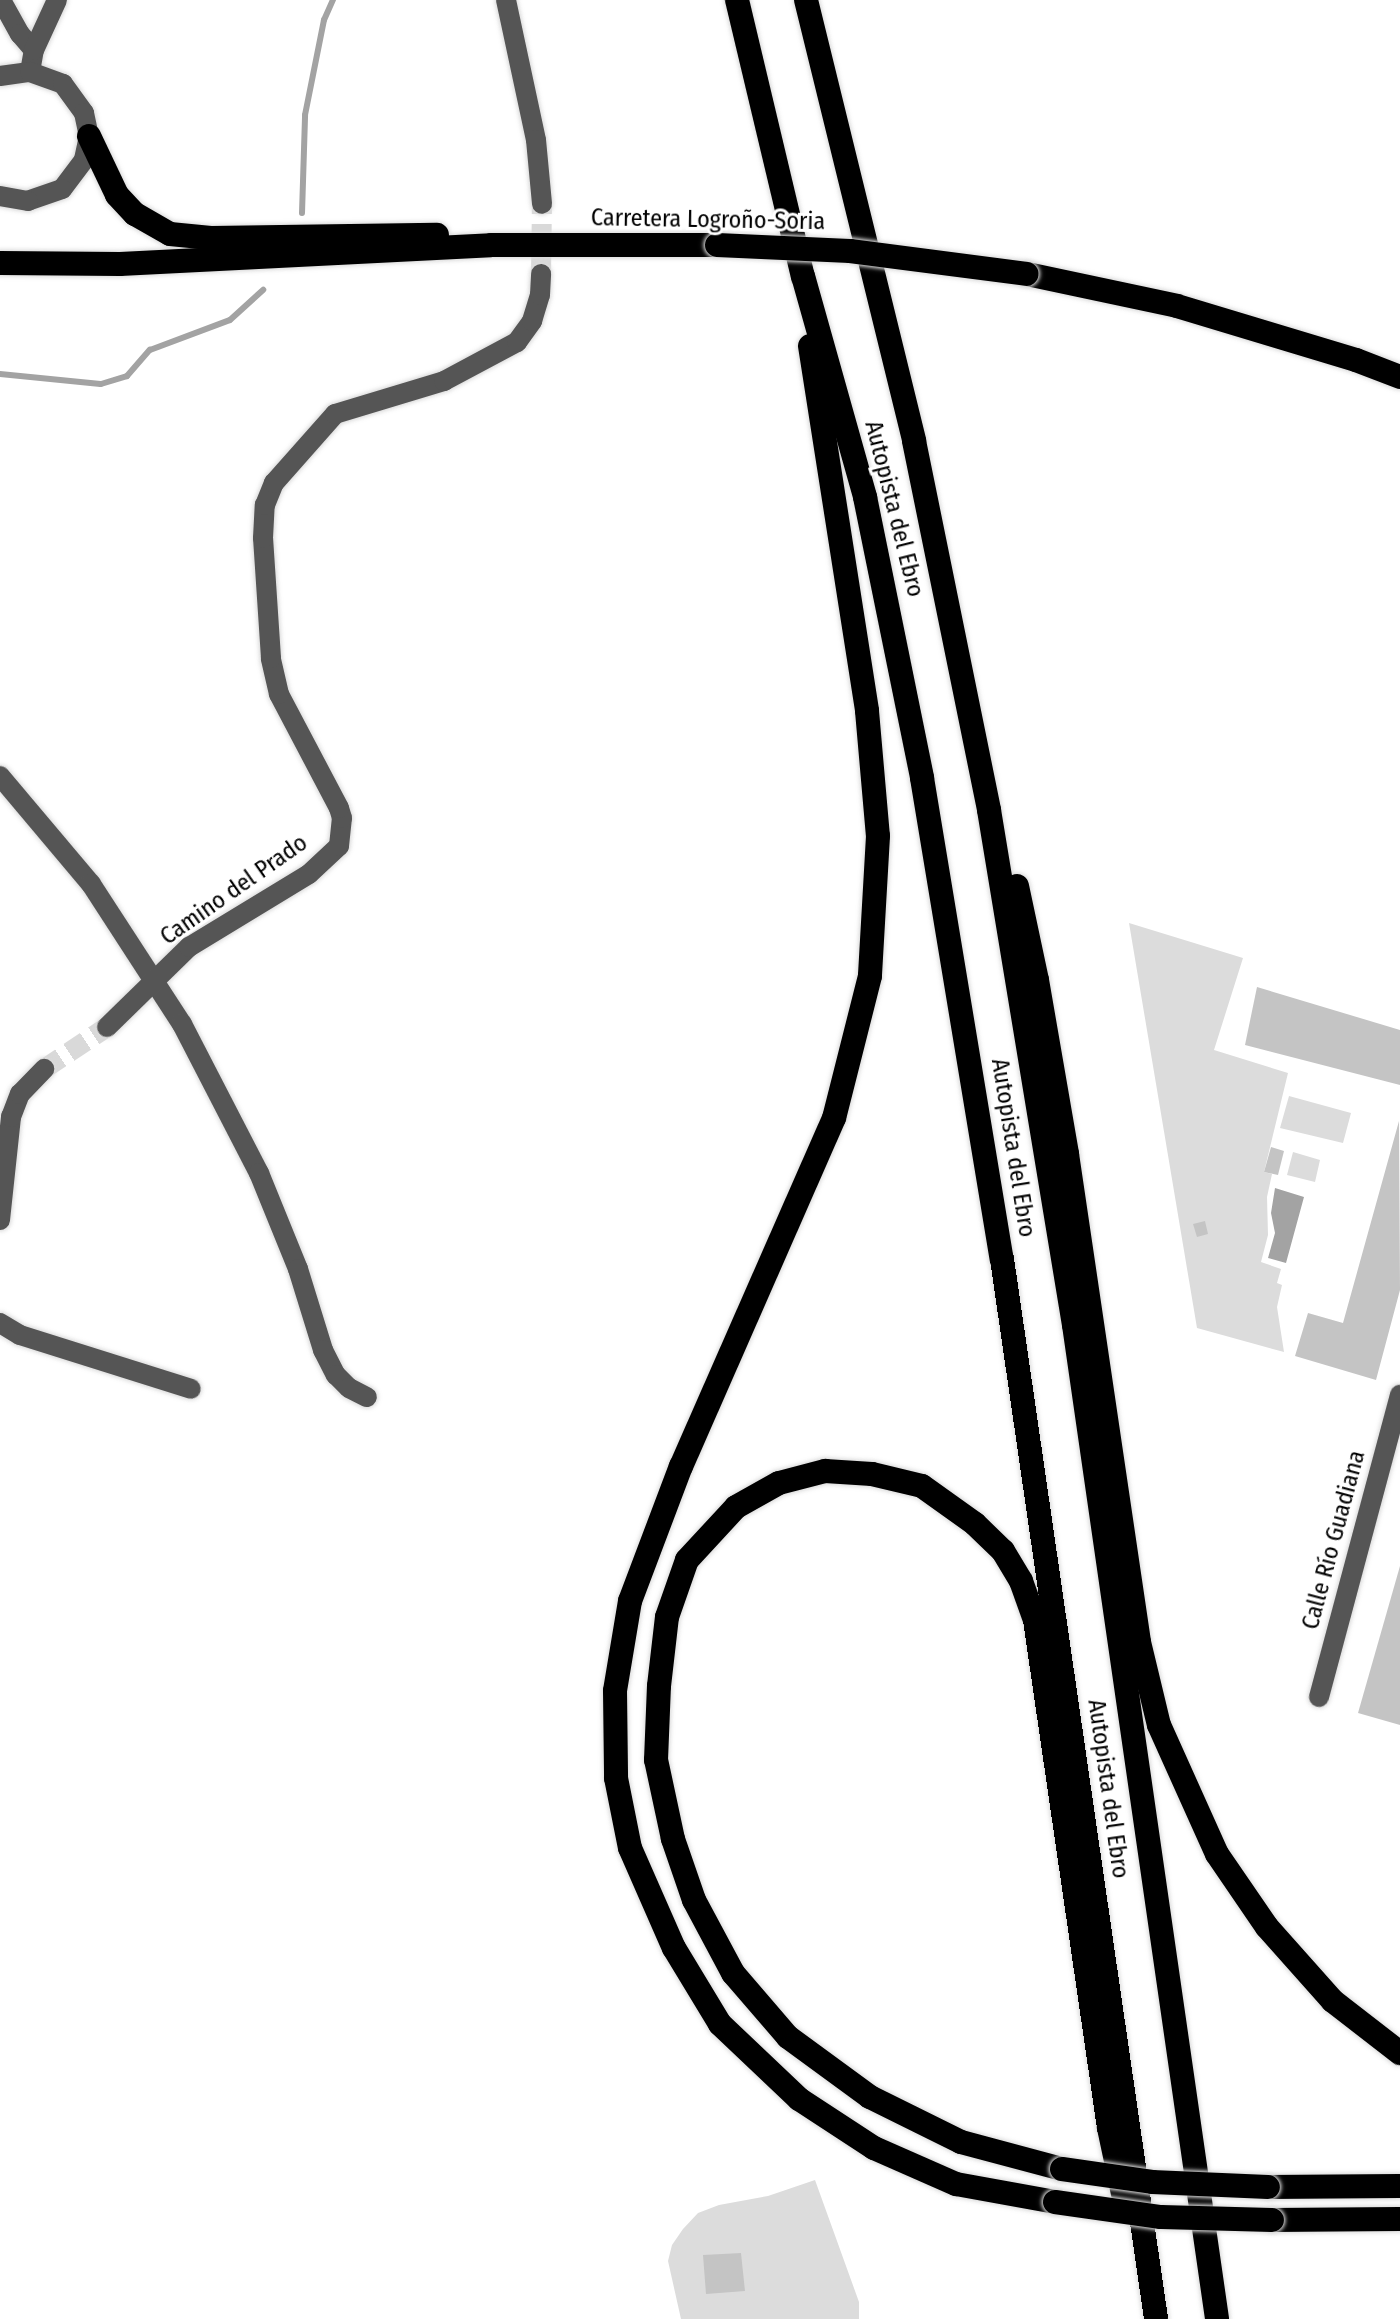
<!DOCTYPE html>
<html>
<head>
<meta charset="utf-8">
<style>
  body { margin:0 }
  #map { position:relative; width:1400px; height:2319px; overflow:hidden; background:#fff; font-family:"Fira Sans Condensed",sans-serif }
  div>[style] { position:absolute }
  .green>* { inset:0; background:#dcdcdc }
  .water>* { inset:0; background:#a3a3a3 }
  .stream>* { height:6px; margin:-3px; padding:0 3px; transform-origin:3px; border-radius:3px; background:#a3a3a3 }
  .building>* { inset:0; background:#c4c4c4 }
  .minor-tunnel>* { height:20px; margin-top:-10px; transform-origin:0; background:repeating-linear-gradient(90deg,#d9d9d9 0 20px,transparent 0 30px) }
  .roads { filter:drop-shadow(0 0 2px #dbdbdb) drop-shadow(0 0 2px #dbdbdb) }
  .minor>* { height:20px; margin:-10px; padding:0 10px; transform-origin:10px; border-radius:10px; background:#555 }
  .highway>* { height:24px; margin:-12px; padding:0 12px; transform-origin:12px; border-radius:12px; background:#000 }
  .bridges { filter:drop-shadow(0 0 2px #dbdbdb) drop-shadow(0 0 2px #dbdbdb) }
  .highway-bridge>* { height:24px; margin:-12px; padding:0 12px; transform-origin:12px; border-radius:12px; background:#000 }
  span { translate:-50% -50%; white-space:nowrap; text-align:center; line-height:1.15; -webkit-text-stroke:6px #fff; paint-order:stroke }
  .street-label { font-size:24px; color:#000 }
</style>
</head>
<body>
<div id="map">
  <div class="green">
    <div style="clip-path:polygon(1129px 923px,1243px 958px,1214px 1050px,1288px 1073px,1264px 1172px,1272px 1174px,1267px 1197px,1268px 1235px,1261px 1262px,1281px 1269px,1277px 1283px,1282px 1285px,1277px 1307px,1284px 1352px,1197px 1328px)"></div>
    <div style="clip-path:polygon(1289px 1096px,1351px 1113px,1343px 1143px,1280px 1128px)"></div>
    <div style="clip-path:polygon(1293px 1152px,1320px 1160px,1315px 1182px,1287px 1175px)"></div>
    <div style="clip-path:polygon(815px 2180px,859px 2302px,859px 2319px,681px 2319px,668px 2261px,672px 2245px,683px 2229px,698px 2213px,719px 2205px,768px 2196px)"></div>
  </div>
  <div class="water">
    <div style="clip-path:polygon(1275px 1188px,1304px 1197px,1286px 1263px,1268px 1258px,1275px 1233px,1271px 1213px)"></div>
  </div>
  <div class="stream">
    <div style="left:302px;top:213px;width:98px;rotate:-88.2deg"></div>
    <div style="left:305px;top:115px;width:97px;rotate:-78.7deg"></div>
    <div style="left:324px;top:20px;width:22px;rotate:-66deg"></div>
    <div style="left:0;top:374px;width:101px;rotate:5.7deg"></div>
    <div style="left:101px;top:384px;width:27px;rotate:-17deg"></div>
    <div style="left:127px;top:376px;width:35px;rotate:-49deg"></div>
    <div style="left:150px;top:350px;width:85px;rotate:-20.6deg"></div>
    <div style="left:230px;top:320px;width:45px;rotate:-42.3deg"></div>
  </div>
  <div class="building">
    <div style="clip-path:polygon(1257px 987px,1400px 1030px,1400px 1085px,1245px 1045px)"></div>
    <div style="clip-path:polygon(1399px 1121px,1400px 1290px,1376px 1380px,1295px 1356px,1308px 1313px,1343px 1323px)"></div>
    <div style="clip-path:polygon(1271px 1147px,1284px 1151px,1278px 1175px,1264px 1172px)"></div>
    <div style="clip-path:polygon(1205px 1221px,1208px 1234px,1197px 1237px,1193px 1224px)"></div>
    <div style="clip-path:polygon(1400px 1566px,1400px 1725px,1358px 1713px)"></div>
    <div style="clip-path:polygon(741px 2253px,745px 2291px,706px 2294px,703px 2255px)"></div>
  </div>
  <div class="minor-tunnel">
    <div style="left:541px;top:274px;width:70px;rotate:-89.2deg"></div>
    <div style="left:44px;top:1069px;width:76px;rotate:-33.7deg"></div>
  </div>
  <div class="roads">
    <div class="minor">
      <div style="left:1px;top:0;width:39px;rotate:61deg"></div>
      <div style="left:20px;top:34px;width:21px;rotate:49deg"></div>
      <div style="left:506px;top:0;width:143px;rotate:77.9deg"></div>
      <div style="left:536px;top:140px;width:64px;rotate:84.6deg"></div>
      <div style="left:30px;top:72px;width:22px;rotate:-80deg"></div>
      <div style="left:34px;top:50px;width:55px;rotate:-65.3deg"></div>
      <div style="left:0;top:76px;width:30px;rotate:-8deg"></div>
      <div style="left:30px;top:72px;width:35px;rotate:20deg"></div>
      <div style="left:63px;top:84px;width:36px;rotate:54deg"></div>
      <div style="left:84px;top:113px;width:24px;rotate:78deg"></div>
      <div style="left:89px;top:136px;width:25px;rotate:102deg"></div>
      <div style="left:84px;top:160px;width:36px;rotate:127deg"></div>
      <div style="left:62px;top:189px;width:36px;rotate:161deg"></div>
      <div style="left:28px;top:201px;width:28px;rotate:-170deg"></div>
      <div style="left:0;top:776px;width:141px;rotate:49.9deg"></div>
      <div style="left:91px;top:884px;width:167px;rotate:57deg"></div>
      <div style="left:182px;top:1024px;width:168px;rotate:62.7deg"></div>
      <div style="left:259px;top:1173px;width:104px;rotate:67.9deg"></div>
      <div style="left:298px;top:1269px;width:85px;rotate:72.8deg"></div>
      <div style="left:323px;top:1350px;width:28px;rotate:63deg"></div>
      <div style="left:336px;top:1375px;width:18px;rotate:45deg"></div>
      <div style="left:349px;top:1388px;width:20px;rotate:27deg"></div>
      <div style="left:107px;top:1027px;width:115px;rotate:-44.3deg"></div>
      <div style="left:189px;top:947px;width:140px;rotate:-31.3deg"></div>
      <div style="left:309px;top:874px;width:41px;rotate:-43deg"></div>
      <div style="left:339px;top:846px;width:28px;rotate:-84deg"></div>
      <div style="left:342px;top:818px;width:10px;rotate:-107deg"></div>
      <div style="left:339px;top:808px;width:129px;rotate:-117.8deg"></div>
      <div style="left:279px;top:694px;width:37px;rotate:-103deg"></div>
      <div style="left:271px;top:658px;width:120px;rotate:-93.8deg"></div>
      <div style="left:263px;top:538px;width:33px;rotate:-87deg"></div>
      <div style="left:265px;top:505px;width:24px;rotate:-68deg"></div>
      <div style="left:274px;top:483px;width:92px;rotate:-48.5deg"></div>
      <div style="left:335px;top:414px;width:114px;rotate:-16.8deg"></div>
      <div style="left:444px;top:381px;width:83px;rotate:-28.1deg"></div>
      <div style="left:517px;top:342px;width:26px;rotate:-54deg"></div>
      <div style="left:532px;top:321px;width:27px;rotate:-73deg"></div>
      <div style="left:540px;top:295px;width:21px;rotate:-87deg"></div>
      <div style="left:0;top:1220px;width:104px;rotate:-83.9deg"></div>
      <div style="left:11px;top:1117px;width:25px;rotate:-69deg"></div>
      <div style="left:20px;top:1094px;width:35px;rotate:-46deg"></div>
      <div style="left:0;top:1323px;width:23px;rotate:31deg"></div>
      <div style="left:20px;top:1335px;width:179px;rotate:17.5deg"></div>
      <div style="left:1319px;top:1697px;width:313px;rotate:-75deg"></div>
    </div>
    <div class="highway">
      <div style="left:737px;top:0;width:284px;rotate:76.6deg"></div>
      <div style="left:803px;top:276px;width:230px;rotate:74.3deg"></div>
      <div style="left:865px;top:497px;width:287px;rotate:78.5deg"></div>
      <div style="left:922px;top:778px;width:488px;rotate:80.6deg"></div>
      <div style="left:1002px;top:1259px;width:1071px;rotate:81.73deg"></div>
      <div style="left:806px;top:0;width:454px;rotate:76.2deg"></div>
      <div style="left:914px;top:441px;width:377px;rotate:78.5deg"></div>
      <div style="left:989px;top:810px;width:522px;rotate:80.63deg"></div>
      <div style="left:1074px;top:1325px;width:1004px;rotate:81.81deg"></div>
      <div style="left:89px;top:136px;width:65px;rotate:64.6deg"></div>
      <div style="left:117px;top:195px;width:26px;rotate:47deg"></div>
      <div style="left:135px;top:214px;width:40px;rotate:29.7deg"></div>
      <div style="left:170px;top:234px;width:41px;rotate:5.6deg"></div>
      <div style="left:211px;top:238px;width:226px;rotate:-0.8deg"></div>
      <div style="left:0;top:263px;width:120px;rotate:0.5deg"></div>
      <div style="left:120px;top:264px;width:371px;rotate:-2.9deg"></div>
      <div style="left:491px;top:245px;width:226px"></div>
      <div style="left:1027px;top:274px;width:153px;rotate:12deg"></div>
      <div style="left:1177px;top:306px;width:187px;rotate:16.8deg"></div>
      <div style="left:1356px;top:360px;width:47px;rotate:21.1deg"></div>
      <div style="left:810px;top:346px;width:369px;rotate:81.1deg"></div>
      <div style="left:867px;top:711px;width:125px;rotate:85deg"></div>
      <div style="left:878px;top:836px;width:140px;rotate:93.3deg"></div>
      <div style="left:870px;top:976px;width:146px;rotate:104.2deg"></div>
      <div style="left:834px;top:1118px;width:380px;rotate:113.7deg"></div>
      <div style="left:681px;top:1466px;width:144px;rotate:110.7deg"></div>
      <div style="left:630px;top:1601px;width:91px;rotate:99.5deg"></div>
      <div style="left:615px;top:1691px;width:87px;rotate:89.3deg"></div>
      <div style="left:616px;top:1778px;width:71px;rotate:78.7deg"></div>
      <div style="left:630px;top:1848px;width:109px;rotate:66.3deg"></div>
      <div style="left:674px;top:1948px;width:89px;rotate:58.8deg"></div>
      <div style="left:720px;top:2024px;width:109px;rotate:43.5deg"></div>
      <div style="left:799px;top:2099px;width:90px;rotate:33.2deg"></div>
      <div style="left:874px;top:2148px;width:90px;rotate:23.7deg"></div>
      <div style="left:956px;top:2184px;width:101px;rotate:10.3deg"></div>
      <div style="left:1017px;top:886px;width:96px;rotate:78deg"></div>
      <div style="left:1037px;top:980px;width:177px;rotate:80.2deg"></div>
      <div style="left:1067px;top:1154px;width:493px;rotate:81.6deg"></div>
      <div style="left:1139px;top:1642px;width:85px;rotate:76.5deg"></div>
      <div style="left:1159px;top:1725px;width:141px;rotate:65.8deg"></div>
      <div style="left:1217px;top:1854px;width:88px;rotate:55.6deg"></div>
      <div style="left:1267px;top:1927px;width:99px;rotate:48.3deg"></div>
      <div style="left:1333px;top:2001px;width:85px;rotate:37.8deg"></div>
      <div style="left:1062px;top:2169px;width:105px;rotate:-165deg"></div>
      <div style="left:961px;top:2142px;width:102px;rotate:-153.7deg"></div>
      <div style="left:870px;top:2097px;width:102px;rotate:-143.8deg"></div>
      <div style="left:788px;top:2037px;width:84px;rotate:-130.7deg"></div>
      <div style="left:733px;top:1973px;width:83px;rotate:-118.1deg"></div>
      <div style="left:694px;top:1900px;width:65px;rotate:-109deg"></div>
      <div style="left:673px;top:1839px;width:81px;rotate:-102.1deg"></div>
      <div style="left:656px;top:1760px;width:74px;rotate:-87.7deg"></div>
      <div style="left:659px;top:1686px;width:69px;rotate:-83.4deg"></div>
      <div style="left:667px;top:1617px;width:60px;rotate:-70.7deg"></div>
      <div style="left:687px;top:1560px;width:72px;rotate:-47.2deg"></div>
      <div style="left:736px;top:1507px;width:49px;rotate:-29.2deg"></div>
      <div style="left:779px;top:1483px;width:48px;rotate:-14.6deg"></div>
      <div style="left:825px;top:1471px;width:47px;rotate:3.7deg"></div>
      <div style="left:872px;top:1474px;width:51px;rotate:13.5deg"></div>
      <div style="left:922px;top:1486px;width:65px;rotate:35.6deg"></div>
      <div style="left:975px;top:1524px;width:39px;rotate:44deg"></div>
      <div style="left:1003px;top:1551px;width:35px;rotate:59deg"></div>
      <div style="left:1021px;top:1581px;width:41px;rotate:70.3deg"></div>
      <div style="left:1035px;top:1620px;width:513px;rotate:81.71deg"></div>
      <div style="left:1109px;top:2128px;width:67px;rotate:78deg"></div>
      <div style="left:1268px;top:2187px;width:132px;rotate:-0.4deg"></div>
      <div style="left:1272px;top:2220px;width:128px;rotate:-0.4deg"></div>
    </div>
  </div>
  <div class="bridges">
    <div class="highway-bridge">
      <div style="left:717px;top:245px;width:133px;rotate:2.6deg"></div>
      <div style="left:850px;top:251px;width:178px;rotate:7.4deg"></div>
      <div style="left:1062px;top:2169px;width:91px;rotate:8.2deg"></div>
      <div style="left:1152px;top:2182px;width:116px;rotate:2.5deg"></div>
      <div style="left:1055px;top:2202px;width:107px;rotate:8.1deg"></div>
      <div style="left:1161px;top:2217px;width:111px;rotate:1.5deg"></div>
    </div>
  </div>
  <div class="street-label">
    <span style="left:708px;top:220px;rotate:1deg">Carretera Logroño-Soria</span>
    <span style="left:894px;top:509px;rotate:76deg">Autopista del Ebro</span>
    <span style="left:234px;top:890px;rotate:-35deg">Camino del Prado</span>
    <span style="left:1013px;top:1148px;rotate:81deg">Autopista del Ebro</span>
    <span style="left:1334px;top:1540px;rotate:-75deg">Calle Río Guadiana</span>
    <span style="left:1108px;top:1789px;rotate:82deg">Autopista del Ebro</span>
  </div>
</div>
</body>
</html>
